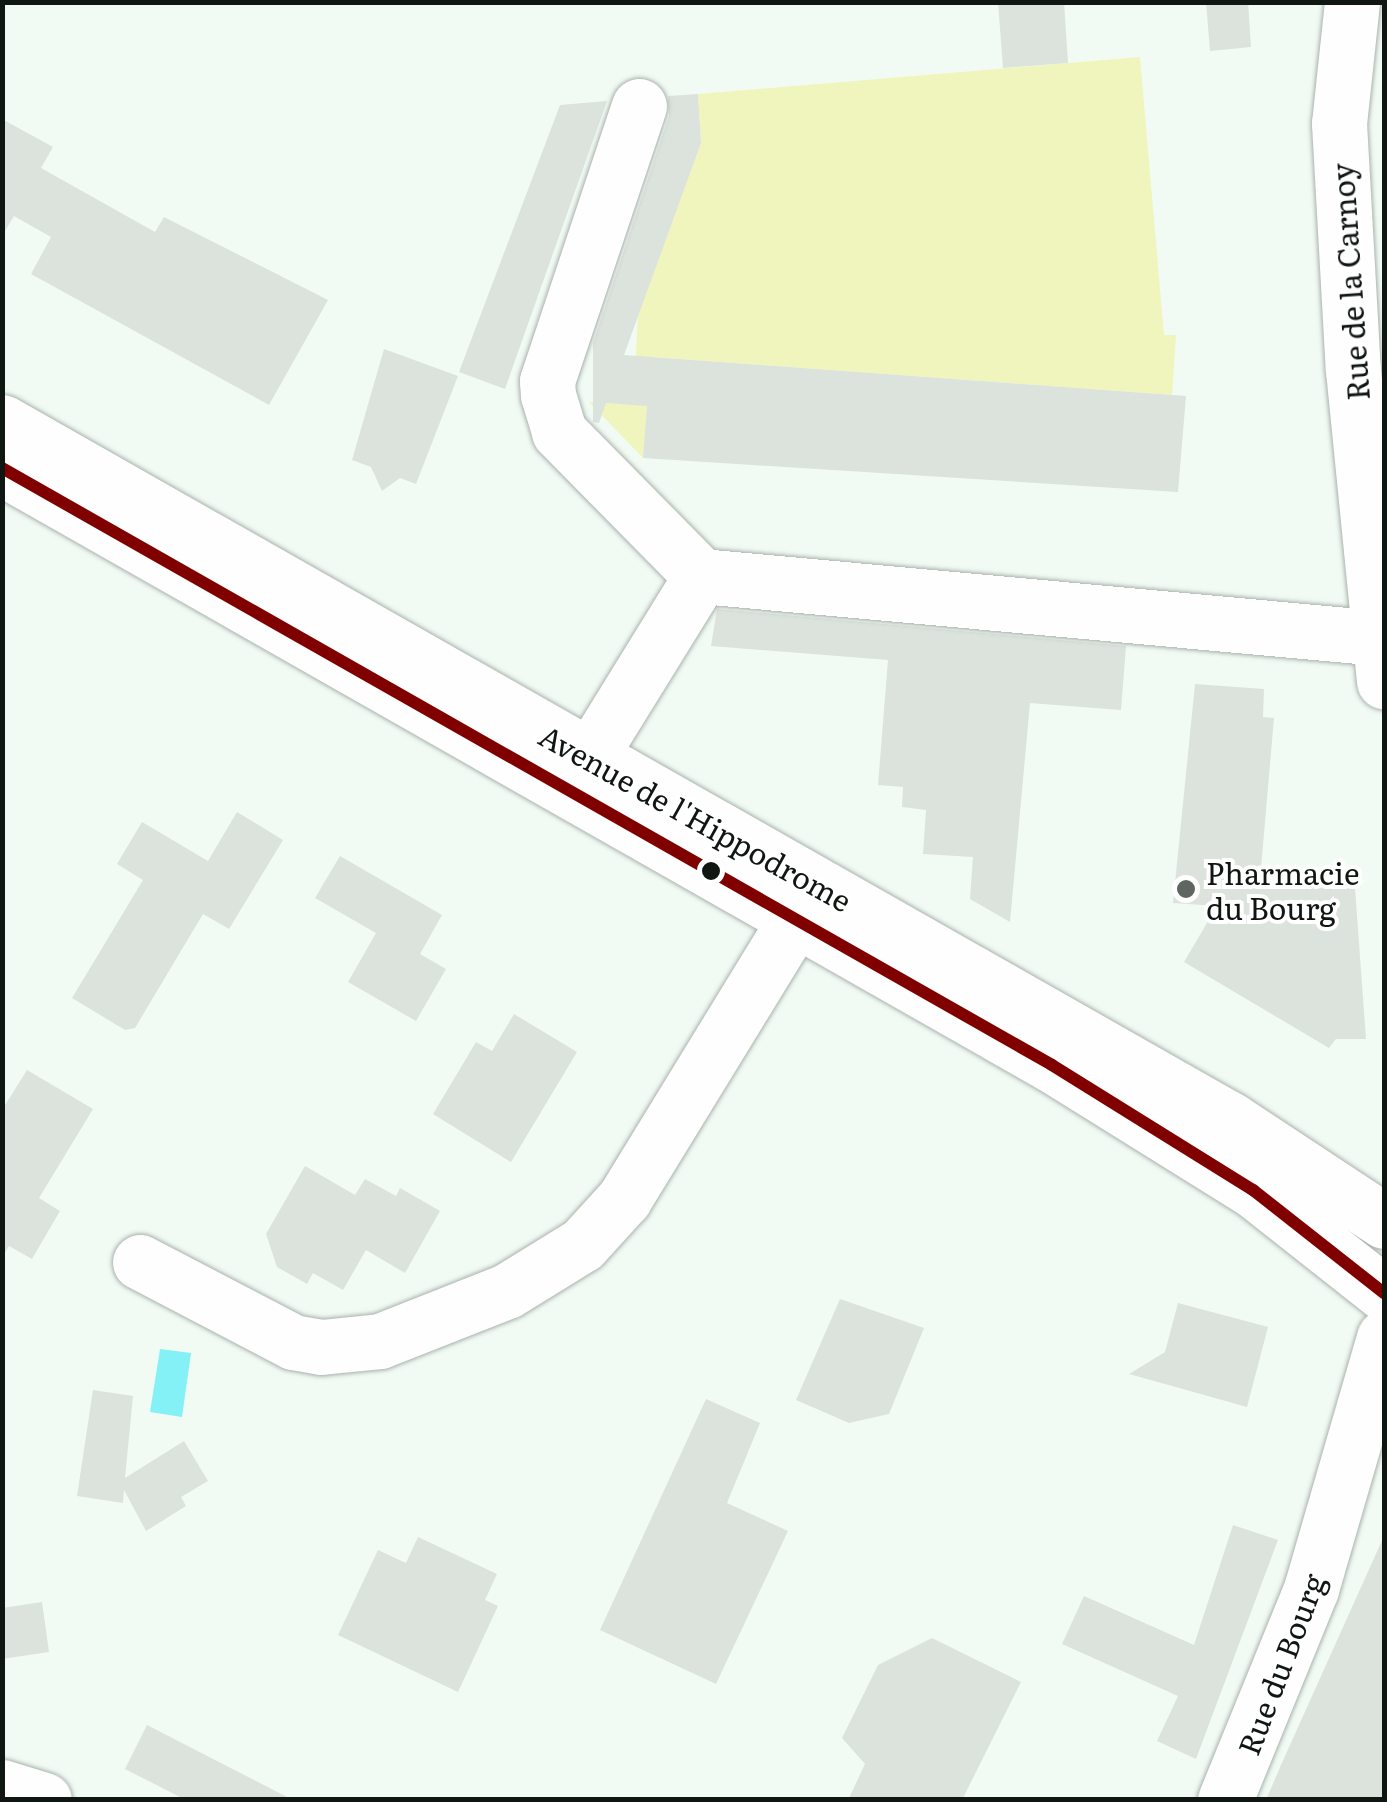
<!DOCTYPE html>
<html>
<head>
<meta charset="utf-8">
<style>
  body { margin:0 }
  #map { position:relative; width:1387px; height:1802px; overflow:hidden; background:#f1fbf4; font-family:Literata,serif }
  div>[style] { position:absolute }
  .green>* { inset:0; background:#eff5bd }
  .water>* { inset:0; background:#84f1f7 }
  .building>* { inset:0; background:#dce2dc }
  .roads { filter:drop-shadow(0 0 2px #aab2ac) drop-shadow(0 0 2px #aab2ac) }
  .minor>* { height:55px; margin:-27.5px; padding:0 27.5px; transform-origin:27.5px; border-radius:27.5px; background:#fdfefd }
  .major>* { height:55px; margin:-27.5px; padding:0 27.5px; transform-origin:27.5px; border-radius:27.5px; background:#fdfefd }
  .bus-1>* { height:12px; margin:-6px; padding:0 6px; transform-origin:6px; border-radius:6px; background:#800000 }
  .dots>* { width:28px; height:28px; translate:-50% -50%; box-sizing:border-box; border:5px solid #fff; border-radius:50% }
  span { translate:-50% -50%; white-space:nowrap; text-align:center; line-height:1.15; -webkit-text-stroke:8px #fff; paint-order:stroke }
  .street-label { font-size:30px; color:#101612 }
  .poi-label { font-size:30px; color:#101612 }
  .left { translate:0 -50%; text-align:left }
  .frame { position:absolute; inset:0; border:5px solid #101612; pointer-events:none }
</style>
</head>
<body>
<div id="map">
  <div class="green">
    <div style="clip-path:polygon(1140px 57px,1164px 335px,1176px 335px,1172px 395px,652px 357px,643px 458px,589px 402px,633px 404px,638px 315px,701px 143px,698px 94px)"></div>
  </div>
  <div class="water">
    <div style="clip-path:polygon(160px 1349px,191px 1353px,182px 1417px,150px 1412px)"></div>
  </div>
  <div class="building">
    <div style="clip-path:polygon(998px 2px,1064px 2px,1068px 63px,1003px 68px)"></div>
    <div style="clip-path:polygon(1206px 2px,1248px 2px,1251px 47px,1210px 51px)"></div>
    <div style="clip-path:polygon(698px 94px,701px 143px,624px 355px,1186px 396px,1178px 492px,643px 458px,647px 406px,606px 403px,599px 423px,593px 422px,593px 343px,669px 116px,668px 96px)"></div>
    <div style="clip-path:polygon(607px 101px,505px 389px,459px 372px,560px 105px)"></div>
    <div style="clip-path:polygon(2px 119px,53px 147px,41px 168px,155px 232px,164px 217px,328px 300px,269px 405px,31px 274px,51px 237px,14px 216px,2px 236px)"></div>
    <div style="clip-path:polygon(384px 349px,458px 376px,416px 484px,400px 478px,382px 491px,371px 467px,352px 460px)"></div>
    <div style="clip-path:polygon(717px 609px,1126px 646px,1121px 710px,1030px 703px,1010px 922px,970px 899px,973px 857px,923px 854px,926px 810px,902px 807px,903px 787px,878px 785px,888px 660px,711px 646px)"></div>
    <div style="clip-path:polygon(1195px 684px,1264px 689px,1263px 717px,1274px 718px,1260px 880px,1355px 888px,1366px 1039px,1336px 1039px,1329px 1048px,1184px 962px,1217px 906px,1173px 903px)"></div>
    <div style="clip-path:polygon(237px 812px,283px 840px,229px 929px,203px 914px,135px 1028px,125px 1030px,72px 998px,143px 880px,117px 864px,142px 822px,208px 861px)"></div>
    <div style="clip-path:polygon(340px 856px,442px 915px,420px 954px,446px 969px,416px 1021px,348px 982px,376px 933px,315px 898px)"></div>
    <div style="clip-path:polygon(514px 1014px,577px 1052px,511px 1162px,433px 1114px,476px 1042px,492px 1051px)"></div>
    <div style="clip-path:polygon(27px 1070px,93px 1109px,39px 1198px,60px 1211px,32px 1259px,9px 1246px,2px 1257px,2px 1110px)"></div>
    <div style="clip-path:polygon(305px 1166px,355px 1195px,365px 1179px,396px 1196px,400px 1188px,440px 1211px,405px 1273px,366px 1250px,343px 1290px,313px 1273px,307px 1284px,277px 1267px,266px 1234px)"></div>
    <div style="clip-path:polygon(840px 1299px,924px 1328px,889px 1414px,849px 1423px,796px 1400px)"></div>
    <div style="clip-path:polygon(1178px 1303px,1268px 1327px,1247px 1407px,1129px 1374px,1165px 1352px)"></div>
    <div style="clip-path:polygon(93px 1390px,133px 1396px,125px 1478px,184px 1441px,208px 1481px,181px 1497px,186px 1506px,146px 1531px,124px 1490px,123px 1503px,77px 1496px)"></div>
    <div style="clip-path:polygon(706px 1399px,760px 1423px,727px 1503px,788px 1531px,716px 1684px,600px 1630px)"></div>
    <div style="clip-path:polygon(1233px 1525px,1278px 1540px,1196px 1759px,1157px 1741px,1178px 1696px,1062px 1644px,1084px 1596px,1194px 1645px)"></div>
    <div style="clip-path:polygon(1384px 1536px,1384px 1800px,1266px 1800px,1281px 1765px)"></div>
    <div style="clip-path:polygon(418px 1537px,497px 1574px,485px 1600px,498px 1606px,458px 1692px,338px 1635px,378px 1550px,406px 1563px)"></div>
    <div style="clip-path:polygon(42px 1602px,49px 1652px,2px 1659px,2px 1608px)"></div>
    <div style="clip-path:polygon(932px 1638px,1021px 1682px,962px 1800px,848px 1800px,865px 1764px,842px 1738px,878px 1665px)"></div>
    <div style="clip-path:polygon(147px 1725px,293px 1800px,186px 1800px,125px 1769px)"></div>
  </div>
  <div class="roads">
    <div class="minor">
      <div style="left:1352px;top:2px;width:122px;rotate:96.1deg"></div>
      <div style="left:1339px;top:123px;width:247px;rotate:86.8deg"></div>
      <div style="left:1353px;top:370px;width:313px;rotate:84.3deg"></div>
      <div style="left:639px;top:106px;width:290px;rotate:108.5deg"></div>
      <div style="left:547px;top:381px;width:14px;rotate:86deg"></div>
      <div style="left:548px;top:395px;width:39px;rotate:73deg"></div>
      <div style="left:559px;top:432px;width:202px;rotate:45.4deg"></div>
      <div style="left:701px;top:576px;width:682px;rotate:5.22deg"></div>
      <div style="left:569px;top:790px;width:251px;rotate:-58.3deg"></div>
      <div style="left:140px;top:1262px;width:173px;rotate:27.6deg"></div>
      <div style="left:293px;top:1342px;width:28px;rotate:10deg"></div>
      <div style="left:321px;top:1347px;width:59px;rotate:-5.8deg"></div>
      <div style="left:380px;top:1341px;width:136px;rotate:-21.5deg"></div>
      <div style="left:507px;top:1291px;width:89px;rotate:-31.7deg"></div>
      <div style="left:583px;top:1244px;width:61px;rotate:-47.7deg"></div>
      <div style="left:624px;top:1199px;width:327px;rotate:-58.5deg"></div>
      <div style="left:2px;top:1787px;width:44px;rotate:17.2deg"></div>
      <div style="left:1225px;top:1800px;width:228px;rotate:-67.8deg"></div>
      <div style="left:1311px;top:1589px;width:262px;rotate:-73.8deg"></div>
    </div>
    <div class="major">
      <div style="left:2px;top:422px;width:1413px;rotate:29.59deg"></div>
      <div style="left:1231px;top:1120px;width:183px;rotate:33.4deg"></div>
      <div style="left:2px;top:468px;width:1208px;rotate:29.62deg"></div>
      <div style="left:1052px;top:1065px;width:237px;rotate:31.9deg"></div>
      <div style="left:1253px;top:1190px;width:167px;rotate:38.2deg"></div>
    </div>
  </div>
  <div class="bus-1">
    <div style="left:2px;top:468px;width:1208px;rotate:29.62deg"></div>
    <div style="left:1052px;top:1065px;width:237px;rotate:31.9deg"></div>
    <div style="left:1253px;top:1190px;width:167px;rotate:38.2deg"></div>
  </div>
  <div class="dots">
    <div style="left:711px;top:871px;background:#101612"></div>
    <div style="left:1186px;top:889px;background:#5f6661"></div>
  </div>
  <div class="street-label">
    <span style="left:1349px;top:282px;rotate:-94deg">Rue de la Carnoy</span>
    <span style="left:696px;top:817px;rotate:29deg">Avenue de l'Hippodrome</span>
    <span style="left:1280px;top:1664px;rotate:-69deg">Rue du Bourg</span>
  </div>
  <div class="poi-label">
    <span class="left" style="left:1206px;top:889px">Pharmacie<br>du Bourg</span>
  </div>
  <div class="frame"></div>
</div>
</body>
</html>
